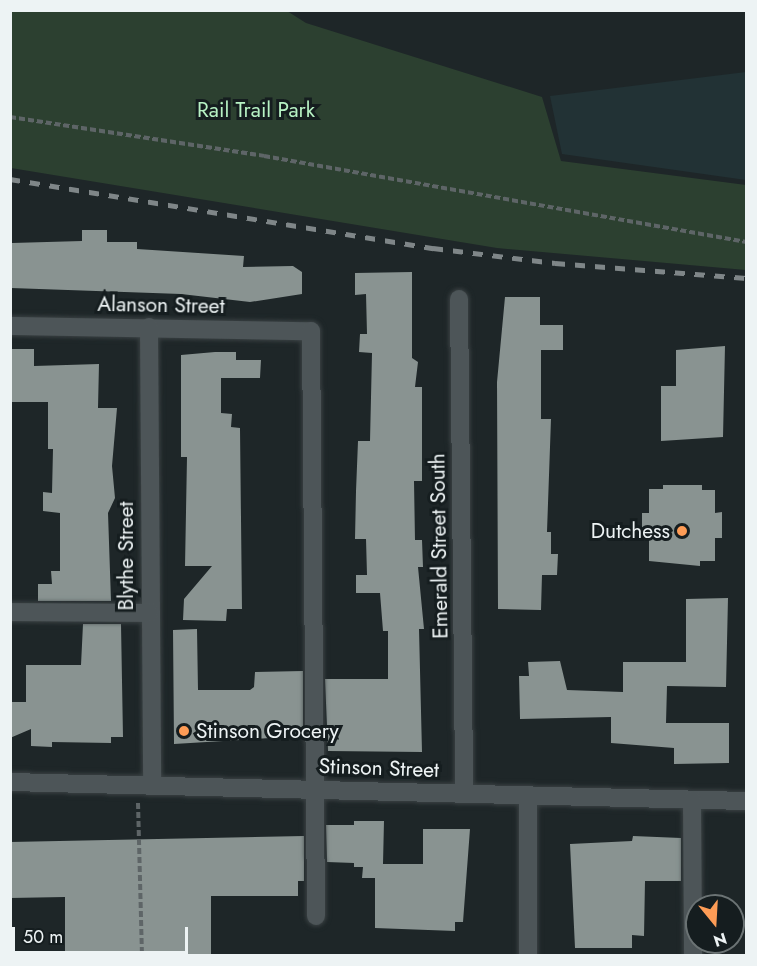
<!DOCTYPE html>
<html>
<head>
<meta charset="utf-8">
<style>
  body { margin:0 }
  #map { position:relative; width:757px; height:966px; overflow:hidden; background:#1e2628; font-family:Jost,sans-serif }
  div>[style] { position:absolute }
  .built>* { inset:0; background:#223235 }
  .green>* { inset:0; background:#2c4030 }
  .building>* { inset:0; background:#899391 }
  .path>* { height:4px; margin-top:-2px; transform-origin:0; background:repeating-linear-gradient(90deg,#5e6567 0 6px,transparent 0 9px) }
  .roads { filter:drop-shadow(0 0 2px #3a4143) drop-shadow(0 0 2px #3a4143) }
  .minor>* { height:18px; margin:-9px; padding:0 9px; transform-origin:9px; border-radius:9px; background:#4d5558 }
  .rail>* { height:4.5px; margin-top:-2.25px; transform-origin:0; background:repeating-linear-gradient(90deg,#7f8688 0 10px,transparent 0 20px) }
  .dots>* { width:16px; height:16px; translate:-50% -50%; box-sizing:border-box; border:3px solid #151d1f; border-radius:50% }
  span { translate:-50% -50%; white-space:nowrap; text-align:center; line-height:1.15; -webkit-text-stroke:6px #151d1f; paint-order:stroke }
  .park-label { font-size:21px; color:#b7f2c4 }
  .street-label { font-size:21px; color:#edf3f4 }
  .poi-label { font-size:21px; color:#edf3f4 }
  .right { translate:-100% -50%; text-align:right }
  .left { translate:0 -50%; text-align:left }
  .frame { position:absolute; inset:0; border:12px solid #edf3f4; pointer-events:none }
  .north { position:absolute; left:685px; top:894px; width:60px; height:60px; box-sizing:border-box; background:#151d1f; border:2px solid #6b7374; border-radius:50%; rotate:162deg; font-size:16px; font-weight:700; line-height:24px; text-align:center; color:#edf3f4 }
  .north::after { content:''; display:block; margin:auto; width:21px; height:27px; background:#fd9c56; clip-path:polygon(50% 0,100% 100%,50% 72%,0 100%) }
  .scale { position:absolute; left:12px; top:927px; width:176px; height:27px; box-sizing:border-box; border:3px solid #edf3f4; border-top:0; padding-left:8px; font-size:18px; line-height:21px; white-space:nowrap; color:#edf3f4; -webkit-text-stroke:4px #151d1f; paint-order:stroke }
</style>
</head>
<body>
<div id="map">
  <div class="built">
    <div style="clip-path:polygon(746px 72px,746px 180px,562px 154px,550px 96px)"></div>
  </div>
  <div class="green">
    <div style="clip-path:polygon(10px 11px,287px 11px,306px 23px,542px 97px,561px 161px,746px 185px,746px 270px,497px 248px,11px 168px)"></div>
  </div>
  <div class="building">
    <div style="clip-path:polygon(82px 230px,107px 230px,107px 242px,137px 242px,137px 249px,244px 256px,243px 267px,293px 266px,302px 272px,302px 294px,250px 302px,181px 294px,11px 288px,12px 243px,82px 241px)"></div>
    <div style="clip-path:polygon(412px 272px,412px 358px,418px 362px,415px 387px,422px 387px,422px 481px,414px 481px,415px 540px,422px 540px,423px 567px,418px 567px,424px 629px,419px 629px,422px 752px,328px 751px,325px 679px,388px 679px,388px 631px,383px 631px,380px 593px,356px 593px,356px 575px,367px 575px,366px 539px,355px 539px,356px 491px,358px 441px,370px 441px,372px 353px,359px 352px,360px 334px,367px 334px,366px 294px,355px 295px,355px 273px)"></div>
    <div style="clip-path:polygon(505px 297px,540px 297px,540px 325px,563px 325px,563px 350px,541px 350px,541px 419px,551px 419px,547px 532px,551px 532px,551px 554px,558px 554px,557px 575px,542px 575px,541px 610px,498px 609px,497px 382px)"></div>
    <div style="clip-path:polygon(725px 346px,723px 437px,661px 441px,661px 386px,676px 386px,676px 350px)"></div>
    <div style="clip-path:polygon(10px 349px,34px 349px,34px 366px,99px 364px,98px 408px,117px 408px,112px 466px,115px 498px,108px 513px,111px 601px,38px 601px,38px 584px,52px 584px,51px 571px,60px 571px,60px 513px,43px 511px,43px 492px,52px 493px,53px 449px,48px 449px,48px 402px,10px 402px)"></div>
    <div style="clip-path:polygon(215px 352px,236px 352px,236px 360px,261px 360px,260px 378px,221px 378px,221px 413px,232px 414px,231px 427px,240px 428px,242px 609px,227px 609px,226px 621px,183px 620px,184px 599px,212px 566px,185px 566px,187px 457px,181px 457px,181px 355px)"></div>
    <div style="clip-path:polygon(663px 485px,702px 485px,702px 490px,715px 490px,715px 513px,722px 512px,722px 538px,715px 538px,715px 561px,700px 561px,700px 566px,649px 561px,649px 537px,642px 537px,642px 513px,649px 513px,649px 489px,663px 489px)"></div>
    <div style="clip-path:polygon(728px 598px,726px 687px,667px 686px,666px 723px,729px 723px,729px 763px,674px 764px,674px 748px,611px 743px,611px 717px,520px 719px,519px 676px,529px 676px,528px 662px,560px 661px,567px 690px,623px 692px,623px 662px,686px 662px,686px 599px)"></div>
    <div style="clip-path:polygon(83px 624px,121px 624px,123px 737px,111px 737px,111px 743px,52px 742px,52px 747px,31px 746px,31px 729px,10px 738px,10px 702px,26px 702px,26px 665px,81px 665px)"></div>
    <div style="clip-path:polygon(197px 629px,198px 690px,250px 690px,254px 687px,255px 672px,303px 671px,303px 736px,174px 744px,173px 630px)"></div>
    <div style="clip-path:polygon(354px 821px,384px 821px,383px 864px,423px 864px,423px 829px,470px 829px,463px 922px,455px 922px,455px 931px,375px 928px,375px 878px,362px 878px,363px 867px,354px 867px,354px 863px,327px 862px,326px 825px,354px 825px)"></div>
    <div style="clip-path:polygon(304px 836px,304px 881px,298px 881px,298px 896px,211px 896px,211px 956px,65px 956px,65px 897px,10px 898px,10px 842px)"></div>
    <div style="clip-path:polygon(633px 836px,681px 838px,681px 881px,645px 881px,644px 936px,632px 935px,632px 948px,575px 948px,570px 844px,632px 841px)"></div>
  </div>
  <div class="path">
    <div style="left:10px;top:117px;width:257px;rotate:8.7deg"></div>
    <div style="left:264px;top:156px;width:490px;rotate:10.1deg"></div>
    <div style="left:138px;top:803px;width:153px;rotate:88.5deg"></div>
  </div>
  <div class="roads">
    <div class="minor">
      <div style="left:459px;top:299px;width:495px;rotate:89.4deg"></div>
      <div style="left:10px;top:326px;width:301px;rotate:1deg"></div>
      <div style="left:311px;top:331px;width:585px;rotate:89.51deg"></div>
      <div style="left:149px;top:327px;width:458px;rotate:89.6deg"></div>
      <div style="left:10px;top:612px;width:139px;rotate:0.4deg"></div>
      <div style="left:10px;top:782px;width:736px;rotate:1.48deg"></div>
      <div style="left:528px;top:799px;width:157px;rotate:90deg"></div>
      <div style="left:692px;top:800px;width:156px;rotate:89.6deg"></div>
    </div>
  </div>
  <div class="rail">
    <div style="left:10px;top:179px;width:429px;rotate:9.3deg"></div>
    <div style="left:433px;top:248px;width:123px;rotate:7deg"></div>
    <div style="left:555px;top:263px;width:192px;rotate:4.5deg"></div>
  </div>
  <div class="dots">
    <div style="left:682px;top:531px;background:#fd9c56"></div>
    <div style="left:184px;top:731px;background:#fd9c56"></div>
  </div>
  <div class="park-label">
    <span style="left:256px;top:110px">Rail Trail Park</span>
  </div>
  <div class="street-label">
    <span style="left:161px;top:305px;rotate:1deg">Alanson Street</span>
    <span style="left:439px;top:546px;rotate:-91deg">Emerald Street South</span>
    <span style="left:126px;top:556px;rotate:-90deg">Blythe Street</span>
    <span style="left:379px;top:768px;rotate:2deg">Stinson Street</span>
  </div>
  <div class="poi-label">
    <span class="right" style="left:670px;top:531px">Dutchess</span>
    <span class="left" style="left:196px;top:731px">Stinson Grocery</span>
  </div>
  <div class="frame"></div>
  <div class="north">N</div>
  <div class="scale">50 m</div>
</div>
</body>
</html>
